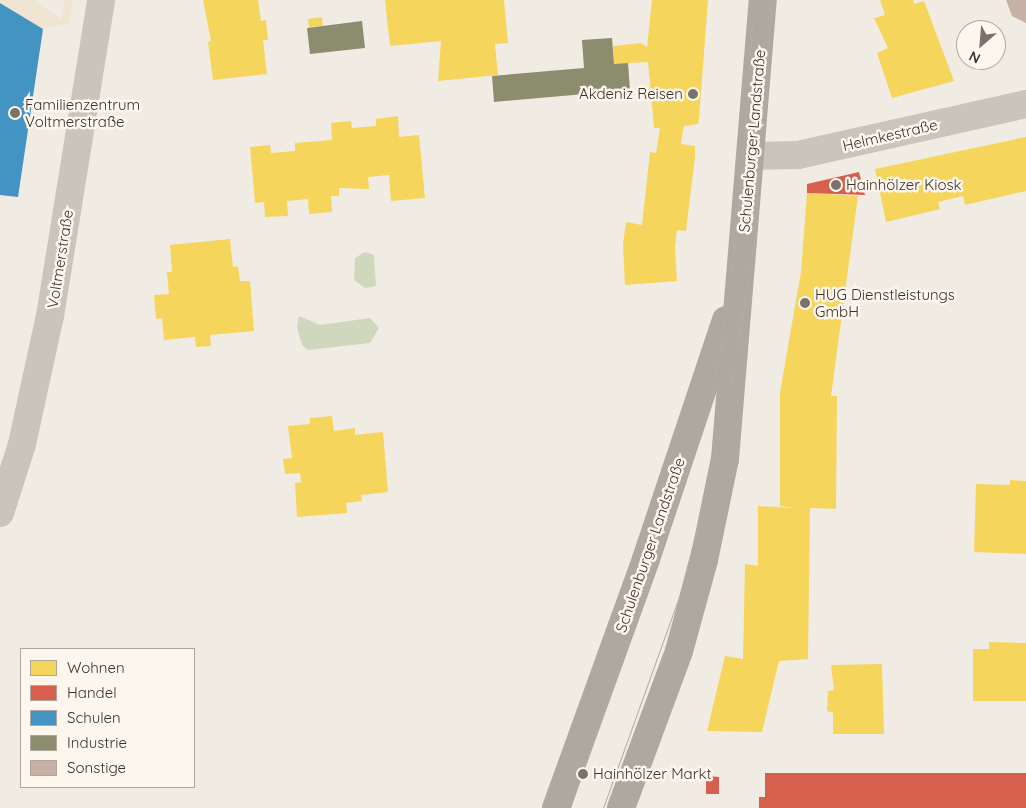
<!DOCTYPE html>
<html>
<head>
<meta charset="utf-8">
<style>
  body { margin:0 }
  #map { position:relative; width:1026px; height:808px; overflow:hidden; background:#f0ece4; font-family:Quicksand,sans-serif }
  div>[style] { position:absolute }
  .green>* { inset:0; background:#cfd8bd }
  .plaza>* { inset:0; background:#efe5d2 }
  .homes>* { inset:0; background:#f6d55c }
  .shops>* { inset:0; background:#d6604d }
  .schools>* { inset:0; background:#4393c3 }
  .industry>* { inset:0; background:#8c8c6e }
  .building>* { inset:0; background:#c6b1a4 }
  .minor>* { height:28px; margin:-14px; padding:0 14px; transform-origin:14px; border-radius:14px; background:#cac4bc }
  .major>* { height:28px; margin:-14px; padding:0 14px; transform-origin:14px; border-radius:14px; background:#afa8a1 }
  .tram>* { height:1px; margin:-0.5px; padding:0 0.5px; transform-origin:0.5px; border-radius:0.5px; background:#b1aca7 }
  .dots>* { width:14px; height:14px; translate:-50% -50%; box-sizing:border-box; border:2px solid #fcf6ec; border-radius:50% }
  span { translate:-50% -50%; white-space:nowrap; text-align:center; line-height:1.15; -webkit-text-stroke:5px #fcf6ec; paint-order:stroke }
  .poi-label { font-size:15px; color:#3c3129 }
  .right { translate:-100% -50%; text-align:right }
  .left { translate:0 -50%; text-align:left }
  .street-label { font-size:15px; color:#3c3129 }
  .legend { position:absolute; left:20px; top:648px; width:175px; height:140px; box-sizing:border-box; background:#fcf6ec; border:1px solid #afa79e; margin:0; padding:6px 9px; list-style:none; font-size:15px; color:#3c3129 }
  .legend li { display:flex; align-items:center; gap:10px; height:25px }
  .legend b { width:25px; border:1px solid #afa79e }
  .north { position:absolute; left:956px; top:20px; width:50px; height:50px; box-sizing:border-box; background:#fcf6ec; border:1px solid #afa79e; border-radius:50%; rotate:207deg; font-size:14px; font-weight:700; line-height:20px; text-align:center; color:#3c3129 }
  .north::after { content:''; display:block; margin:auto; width:18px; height:22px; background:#7b726a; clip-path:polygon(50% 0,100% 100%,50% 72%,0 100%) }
</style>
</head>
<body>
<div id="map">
  <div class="green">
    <div style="clip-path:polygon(365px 252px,374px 255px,376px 286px,365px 288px,354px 280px,355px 258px)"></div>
    <div style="clip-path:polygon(299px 316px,320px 325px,370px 318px,379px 328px,370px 343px,308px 350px,302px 345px,297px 327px)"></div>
  </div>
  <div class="plaza">
    <div style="clip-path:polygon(0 0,36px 0,62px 20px,65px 0,73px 0,69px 23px,43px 29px,0 3px)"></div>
  </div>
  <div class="homes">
    <div style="clip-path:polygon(203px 0,258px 0,261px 21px,266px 20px,268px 40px,263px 40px,267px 74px,213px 80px,208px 42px,211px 41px)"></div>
    <div style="clip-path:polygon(385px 0,504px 0,508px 43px,495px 44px,498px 75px,438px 81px,441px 41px,390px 46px)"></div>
    <div style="clip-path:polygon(652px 0,708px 0,699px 119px,698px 124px,684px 126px,682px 136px,681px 144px,695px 146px,695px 157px,686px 231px,677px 230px,675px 247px,677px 281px,625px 285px,623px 244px,626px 222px,642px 225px,650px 152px,656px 153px,660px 128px,654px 128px,648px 62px,614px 64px,613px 46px,641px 43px,647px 47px)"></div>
    <div style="clip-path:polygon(880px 0,913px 0,914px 4px,924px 1px,954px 81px,892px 98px,877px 53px,888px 48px,874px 18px,885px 15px)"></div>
    <div style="clip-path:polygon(322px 17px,323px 26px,309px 27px,308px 19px)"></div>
    <div style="clip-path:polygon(398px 116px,399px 137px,419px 135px,425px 198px,391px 201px,389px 175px,368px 177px,369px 189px,339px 188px,339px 196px,331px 196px,332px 212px,309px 214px,308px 199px,287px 201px,288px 216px,265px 217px,264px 202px,255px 203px,250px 147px,270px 145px,271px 153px,295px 151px,295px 143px,332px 140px,331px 123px,351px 121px,352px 128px,376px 126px,376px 119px)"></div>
    <div style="clip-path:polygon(1026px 137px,1026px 191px,965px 205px,963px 196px,938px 202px,940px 209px,886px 222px,875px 169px)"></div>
    <div style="clip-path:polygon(807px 193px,858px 196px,831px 396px,837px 396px,836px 509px,810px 508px,808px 659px,779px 661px,762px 732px,707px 731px,725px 656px,743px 659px,745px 564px,758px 566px,758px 506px,795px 508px,780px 506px,780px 392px,801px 272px)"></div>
    <div style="clip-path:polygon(230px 239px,233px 267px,238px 266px,240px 281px,250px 281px,254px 331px,210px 335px,211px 346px,196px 347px,195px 337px,164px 340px,162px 318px,156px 319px,154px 295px,169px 294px,167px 272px,172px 272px,170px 245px)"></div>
    <div style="clip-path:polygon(332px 416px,334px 431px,355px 428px,355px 435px,383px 432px,388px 492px,361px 495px,362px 501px,346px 503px,347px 513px,297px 517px,295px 483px,301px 482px,300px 473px,285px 474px,283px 459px,292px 458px,288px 426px,310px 424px,310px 418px)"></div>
    <div style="clip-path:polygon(1010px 480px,1026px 481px,1026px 554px,974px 552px,976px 484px,1010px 485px)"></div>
    <div style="clip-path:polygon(989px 642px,1026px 643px,1026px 701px,973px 701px,973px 649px,989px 649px)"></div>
    <div style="clip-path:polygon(882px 664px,884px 734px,833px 734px,833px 713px,827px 711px,828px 691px,834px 690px,831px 665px)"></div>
  </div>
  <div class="shops">
    <div style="clip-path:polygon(859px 172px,865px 195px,807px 193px,807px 184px)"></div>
    <div style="clip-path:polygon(765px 773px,1026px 773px,1026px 808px,759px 808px,759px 797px,765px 797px)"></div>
    <div style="clip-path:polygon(706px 776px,719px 777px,719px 794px,706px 794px)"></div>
  </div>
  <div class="schools">
    <div style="clip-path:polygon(0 3px,43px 29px,18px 197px,0 195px)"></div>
  </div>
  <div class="industry">
    <div style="clip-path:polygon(362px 21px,365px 48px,310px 54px,307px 28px)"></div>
    <div style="clip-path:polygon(612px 38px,614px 64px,628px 63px,630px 90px,494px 102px,492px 76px,584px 68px,582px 40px)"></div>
  </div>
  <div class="building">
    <div style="clip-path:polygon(1006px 0,1026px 0,1026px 23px,1012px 16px)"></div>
  </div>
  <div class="minor">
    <div style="left:752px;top:156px;width:46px;rotate:-1.2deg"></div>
    <div style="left:798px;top:155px;width:234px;rotate:-12.6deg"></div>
    <div style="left:0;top:513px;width:72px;rotate:-72.3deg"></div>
    <div style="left:22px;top:444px;width:131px;rotate:-77.7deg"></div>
    <div style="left:50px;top:316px;width:320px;rotate:-80.8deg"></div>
  </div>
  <div class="major">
    <div style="left:556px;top:808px;width:265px;rotate:-70.1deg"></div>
    <div style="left:646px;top:559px;width:252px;rotate:-71.5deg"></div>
    <div style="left:621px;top:808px;width:167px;rotate:-69.7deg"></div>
    <div style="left:679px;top:651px;width:94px;rotate:-74.6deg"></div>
    <div style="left:704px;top:560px;width:103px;rotate:-78.3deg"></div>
    <div style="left:725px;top:459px;width:461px;rotate:-85.3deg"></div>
  </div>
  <div class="tram">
    <div style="left:570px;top:808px;width:416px;rotate:-70.9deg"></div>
    <div style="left:706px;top:415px;width:65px;rotate:-77.5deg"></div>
    <div style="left:720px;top:352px;width:135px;rotate:-82.3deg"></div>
    <div style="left:738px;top:218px;width:219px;rotate:-85.8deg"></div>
    <div style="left:603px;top:808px;width:224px;rotate:-70.2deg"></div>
    <div style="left:679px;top:597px;width:118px;rotate:-75.3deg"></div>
    <div style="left:709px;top:483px;width:135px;rotate:-78deg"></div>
    <div style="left:737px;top:351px;width:111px;rotate:-81.2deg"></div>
    <div style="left:754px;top:241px;width:242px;rotate:-86deg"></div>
  </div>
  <div class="dots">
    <div style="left:693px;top:94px;background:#7b726a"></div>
    <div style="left:15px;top:113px;background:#7b726a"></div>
    <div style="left:836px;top:185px;background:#7b726a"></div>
    <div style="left:805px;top:303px;background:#7b726a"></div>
    <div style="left:583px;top:774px;background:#7b726a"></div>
  </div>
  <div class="poi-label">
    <span class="right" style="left:683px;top:94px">Akdeniz Reisen</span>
    <span class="left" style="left:25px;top:113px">Familienzentrum<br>Voltmerstraße</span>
    <span class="left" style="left:846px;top:185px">Hainhölzer Kiosk</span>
    <span class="left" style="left:815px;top:303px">HUG Dienstleistungs<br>GmbH</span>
    <span class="left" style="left:593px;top:774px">Hainhölzer Markt</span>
  </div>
  <div class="street-label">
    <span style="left:890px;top:135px;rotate:-13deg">Helmkestraße</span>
    <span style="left:752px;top:141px;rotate:-85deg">Schulenburger Landstraße</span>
    <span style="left:60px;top:259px;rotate:-81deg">Voltmerstraße</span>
    <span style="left:650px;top:545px;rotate:-71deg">Schulenburger Landstraße</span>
  </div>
  <ul class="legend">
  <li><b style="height:14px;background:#f6d55c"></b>Wohnen</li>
  <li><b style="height:14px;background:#d6604d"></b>Handel</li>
  <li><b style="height:14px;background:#4393c3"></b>Schulen</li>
  <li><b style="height:14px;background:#8c8c6e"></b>Industrie</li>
  <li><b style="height:14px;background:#c6b1a4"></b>Sonstige</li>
  </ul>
  <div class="north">N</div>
</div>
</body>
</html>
